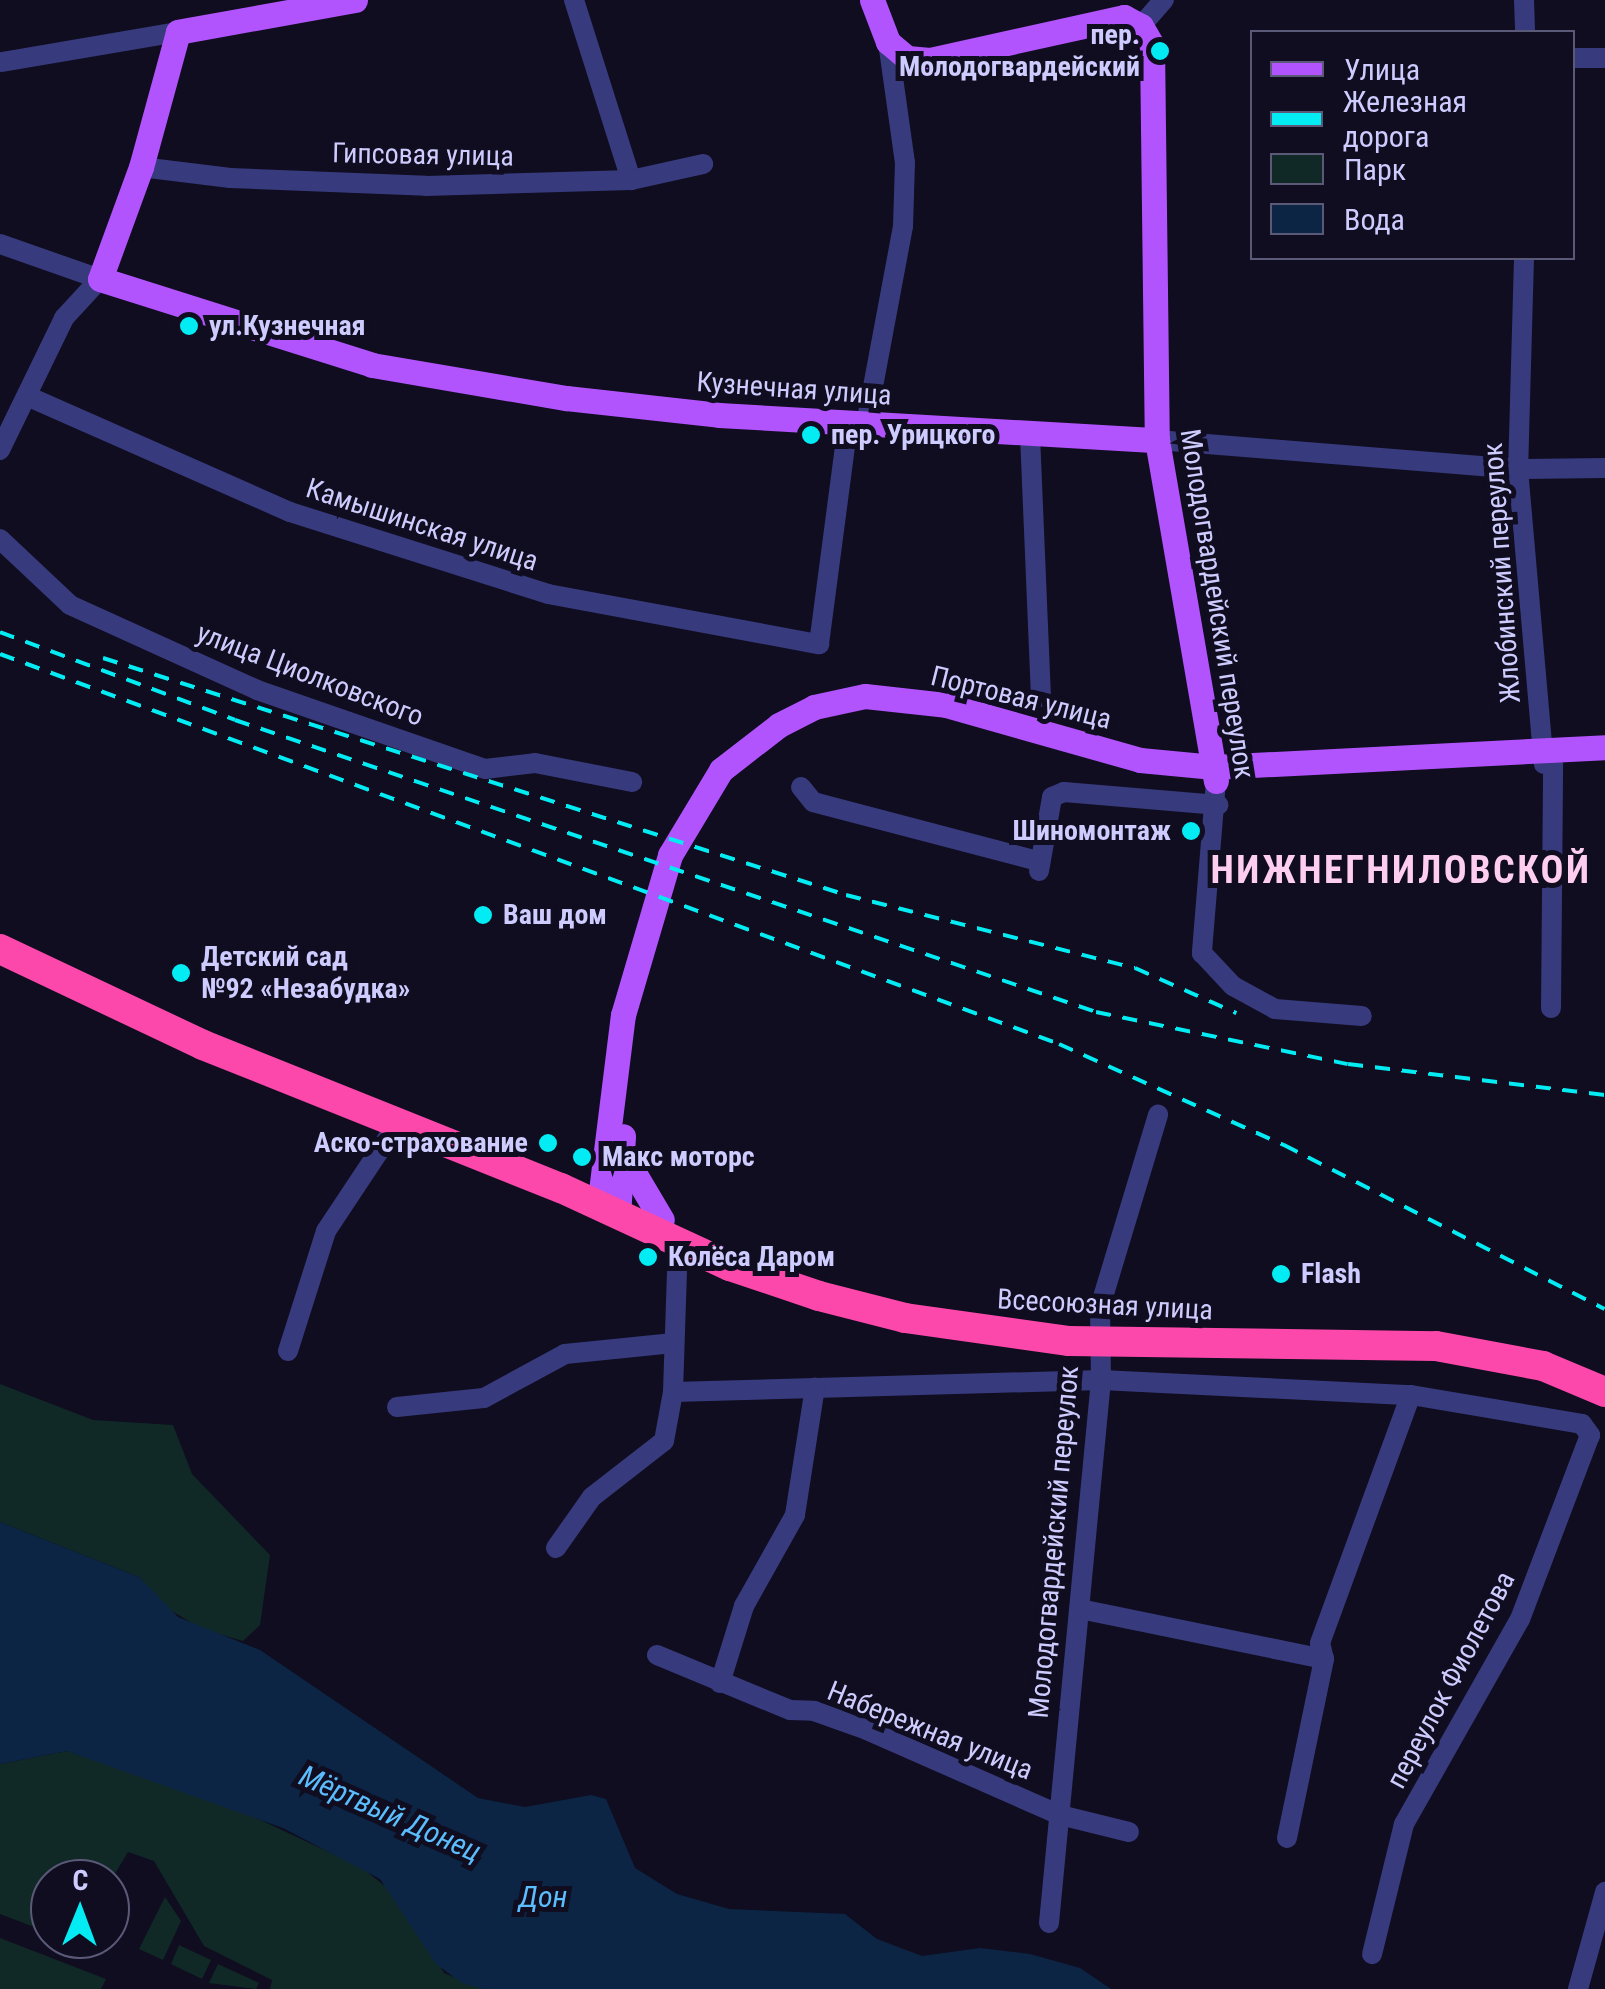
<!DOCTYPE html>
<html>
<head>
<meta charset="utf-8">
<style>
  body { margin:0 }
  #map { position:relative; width:1605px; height:1989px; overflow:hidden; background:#0f0d1f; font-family:"Roboto Condensed",sans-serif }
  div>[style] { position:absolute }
  .green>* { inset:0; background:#102927 }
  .water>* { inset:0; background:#0c2544 }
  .minor>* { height:20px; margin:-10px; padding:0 10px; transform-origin:10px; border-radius:10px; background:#383a7e }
  .major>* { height:25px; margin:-12.5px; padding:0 12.5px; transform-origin:12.5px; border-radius:12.5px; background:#b254fd }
  .highway>* { height:30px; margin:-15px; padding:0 15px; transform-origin:15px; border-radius:15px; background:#fd48ab }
  .rail>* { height:4px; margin-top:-2px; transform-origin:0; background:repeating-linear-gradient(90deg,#03ecf3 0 15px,transparent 0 27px) }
  .dots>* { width:28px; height:28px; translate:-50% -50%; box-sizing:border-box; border:5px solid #0f0d1f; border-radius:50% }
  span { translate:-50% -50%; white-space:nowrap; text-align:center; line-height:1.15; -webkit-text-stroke:10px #0f0d1f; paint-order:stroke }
  .poi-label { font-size:28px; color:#ceccfe; font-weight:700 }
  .right { translate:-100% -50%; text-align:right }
  .left { translate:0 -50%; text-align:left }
  .street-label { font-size:28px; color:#ceccfe }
  .water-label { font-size:30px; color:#5bbdfd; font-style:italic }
  .district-label { font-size:38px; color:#fecef0; font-weight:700; letter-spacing:2.5px }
  .legend { position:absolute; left:1250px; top:30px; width:325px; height:230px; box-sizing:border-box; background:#0f0d1f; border:2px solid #5b5978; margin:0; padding:12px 18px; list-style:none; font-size:30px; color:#ceccfe }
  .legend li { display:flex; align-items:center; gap:20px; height:50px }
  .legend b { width:50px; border:2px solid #5b5978 }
  .north { position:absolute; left:30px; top:1859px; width:100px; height:100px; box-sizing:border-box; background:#0f0d1f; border:2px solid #5b5978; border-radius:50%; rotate:1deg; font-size:28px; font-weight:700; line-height:40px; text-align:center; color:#ceccfe }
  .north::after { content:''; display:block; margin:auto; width:35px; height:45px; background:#03ecf3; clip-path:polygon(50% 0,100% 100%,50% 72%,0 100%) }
</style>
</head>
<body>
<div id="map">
  <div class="green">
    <div style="clip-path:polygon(0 1384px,93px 1420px,173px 1425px,192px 1474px,270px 1555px,260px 1625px,243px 1641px,202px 1629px,165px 1607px,139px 1577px,0 1522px)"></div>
    <div style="clip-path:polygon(67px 1751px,235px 1808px,361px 1867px,396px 1895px,444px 1973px,483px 1989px,270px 1989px,272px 1980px,204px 1946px,154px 1861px,128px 1852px,110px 1882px,50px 1879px,50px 1933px,0 1914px,0 1764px)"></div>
    <div style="clip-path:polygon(165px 1897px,181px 1921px,163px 1960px,139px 1949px)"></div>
    <div style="clip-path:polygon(0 1938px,106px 1979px,101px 1989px,0 1989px)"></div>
    <div style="clip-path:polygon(179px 1945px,211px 1960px,202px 1979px,171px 1964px)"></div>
    <div style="clip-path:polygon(218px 1964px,259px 1983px,256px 1989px,209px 1983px)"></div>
  </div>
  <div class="water">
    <div style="clip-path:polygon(0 1522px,139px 1577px,178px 1617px,260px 1650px,478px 1798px,525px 1807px,591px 1795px,606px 1799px,635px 1868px,677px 1894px,729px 1909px,845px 1914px,877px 1939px,922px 1956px,980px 1948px,1030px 1954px,1080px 1968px,1111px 1989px,483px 1989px,462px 1983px,436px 1964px,380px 1879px,283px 1828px,67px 1751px,0 1764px)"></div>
  </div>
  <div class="minor">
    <div style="left:574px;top:0;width:189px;rotate:72.4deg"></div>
    <div style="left:1524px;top:0;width:32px;rotate:88deg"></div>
    <div style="left:1141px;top:26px;width:35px;rotate:-49deg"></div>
    <div style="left:1572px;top:58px;width:33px"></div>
    <div style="left:2px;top:62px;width:179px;rotate:-9.7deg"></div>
    <div style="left:141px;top:167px;width:90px;rotate:7deg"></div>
    <div style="left:230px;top:178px;width:196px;rotate:2.3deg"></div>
    <div style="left:426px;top:186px;width:205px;rotate:-1.7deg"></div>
    <div style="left:631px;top:180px;width:74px;rotate:-12.5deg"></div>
    <div style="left:0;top:244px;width:106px;rotate:19.3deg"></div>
    <div style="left:1524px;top:258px;width:211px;rotate:91.6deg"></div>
    <div style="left:1518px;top:469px;width:296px;rotate:85deg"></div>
    <div style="left:27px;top:396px;width:287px;rotate:23.8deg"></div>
    <div style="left:290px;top:512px;width:271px;rotate:17.6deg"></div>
    <div style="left:548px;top:594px;width:276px;rotate:10.5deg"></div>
    <div style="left:819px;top:644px;width:223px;rotate:-82.5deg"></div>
    <div style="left:866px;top:424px;width:201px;rotate:-79.4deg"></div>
    <div style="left:903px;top:226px;width:63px;rotate:-88.2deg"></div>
    <div style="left:905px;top:163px;width:122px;rotate:-98deg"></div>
    <div style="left:1030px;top:435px;width:262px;rotate:87.6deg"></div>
    <div style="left:1157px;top:440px;width:362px;rotate:4.6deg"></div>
    <div style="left:1518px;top:469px;width:87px;rotate:-0.7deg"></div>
    <div style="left:0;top:450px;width:147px;rotate:-64.1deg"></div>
    <div style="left:64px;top:318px;width:53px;rotate:-47.3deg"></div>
    <div style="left:0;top:539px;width:96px;rotate:43.3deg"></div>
    <div style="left:70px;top:605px;width:205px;rotate:24.4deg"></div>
    <div style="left:257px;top:690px;width:241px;rotate:19.1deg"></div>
    <div style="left:485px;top:769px;width:50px;rotate:-6.8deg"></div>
    <div style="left:535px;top:763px;width:99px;rotate:11.1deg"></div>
    <div style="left:1216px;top:781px;width:173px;rotate:94.7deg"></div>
    <div style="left:1202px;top:953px;width:45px;rotate:46.8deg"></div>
    <div style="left:1233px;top:986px;width:48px;rotate:28.7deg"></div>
    <div style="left:1275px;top:1009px;width:87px;rotate:4.6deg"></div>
    <div style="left:801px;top:787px;width:19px;rotate:51deg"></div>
    <div style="left:813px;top:802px;width:233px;rotate:14.7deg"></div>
    <div style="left:1039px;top:871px;width:75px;rotate:-80deg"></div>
    <div style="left:1052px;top:797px;width:13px;rotate:-23deg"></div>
    <div style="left:1064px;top:792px;width:155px;rotate:4.8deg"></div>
    <div style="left:1551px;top:1008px;width:244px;rotate:-89.5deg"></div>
    <div style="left:288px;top:1351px;width:126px;rotate:-72.4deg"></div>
    <div style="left:326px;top:1231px;width:132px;rotate:-56.4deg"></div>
    <div style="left:673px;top:1392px;width:428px;rotate:-1.6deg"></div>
    <div style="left:1101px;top:1380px;width:310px;rotate:2.8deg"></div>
    <div style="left:1411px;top:1395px;width:173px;rotate:9.6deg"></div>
    <div style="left:1582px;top:1424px;width:14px;rotate:54deg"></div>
    <div style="left:1590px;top:1435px;width:197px;rotate:110.8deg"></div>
    <div style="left:1520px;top:1619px;width:236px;rotate:119.5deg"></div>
    <div style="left:1404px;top:1824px;width:134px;rotate:103.8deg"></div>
    <div style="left:397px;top:1407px;width:87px;rotate:-5.9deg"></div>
    <div style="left:484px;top:1398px;width:92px;rotate:-28.5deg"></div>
    <div style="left:565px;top:1354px;width:109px;rotate:-5.8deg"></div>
    <div style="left:556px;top:1548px;width:62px;rotate:-54.8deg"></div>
    <div style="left:592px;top:1497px;width:91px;rotate:-37.9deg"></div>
    <div style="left:664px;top:1441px;width:50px;rotate:-79.6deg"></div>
    <div style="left:673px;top:1392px;width:149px;rotate:-88.1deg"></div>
    <div style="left:1080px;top:1609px;width:249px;rotate:11.6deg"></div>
    <div style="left:657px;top:1655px;width:144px;rotate:22.5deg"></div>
    <div style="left:790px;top:1710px;width:24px;rotate:2deg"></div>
    <div style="left:814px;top:1711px;width:56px;rotate:19.7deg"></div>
    <div style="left:867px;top:1730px;width:211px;rotate:23.8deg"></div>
    <div style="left:1060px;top:1815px;width:71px;rotate:13.8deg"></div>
    <div style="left:720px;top:1683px;width:81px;rotate:-72.7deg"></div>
    <div style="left:744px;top:1606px;width:104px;rotate:-60.7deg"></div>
    <div style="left:795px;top:1515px;width:129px;rotate:-81.1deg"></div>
    <div style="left:1287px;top:1838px;width:183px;rotate:-78.3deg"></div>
    <div style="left:1324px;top:1659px;width:16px;rotate:-104deg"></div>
    <div style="left:1320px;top:1643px;width:264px;rotate:-69.9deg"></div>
    <div style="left:1049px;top:1923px;width:545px;rotate:-84.53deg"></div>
    <div style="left:1101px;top:1380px;width:73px;rotate:-90.8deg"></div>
    <div style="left:1100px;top:1307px;width:201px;rotate:-73.2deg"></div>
    <div style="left:1578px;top:1989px;width:101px;rotate:-74.4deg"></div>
  </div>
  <div class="major">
    <div style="left:355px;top:0;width:180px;rotate:169.8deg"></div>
    <div style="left:178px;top:32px;width:140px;rotate:105.3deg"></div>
    <div style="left:141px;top:167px;width:119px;rotate:110.1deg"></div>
    <div style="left:100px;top:279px;width:285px;rotate:17.5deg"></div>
    <div style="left:372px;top:365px;width:197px;rotate:9.7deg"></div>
    <div style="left:566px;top:398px;width:154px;rotate:6.3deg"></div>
    <div style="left:719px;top:415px;width:439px;rotate:3.3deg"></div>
    <div style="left:872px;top:0;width:45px;rotate:69.1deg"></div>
    <div style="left:888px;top:42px;width:25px;rotate:40deg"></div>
    <div style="left:907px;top:58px;width:23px;rotate:5deg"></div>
    <div style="left:930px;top:60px;width:199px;rotate:-12.5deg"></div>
    <div style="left:1124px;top:17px;width:19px;rotate:28deg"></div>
    <div style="left:1141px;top:26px;width:22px;rotate:60deg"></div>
    <div style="left:1152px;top:45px;width:395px;rotate:89.3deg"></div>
    <div style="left:1157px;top:440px;width:346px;rotate:80.2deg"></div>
    <div style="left:624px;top:1156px;width:74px;rotate:59.3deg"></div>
    <div style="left:599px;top:1207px;width:193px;rotate:-82.9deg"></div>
    <div style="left:623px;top:1015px;width:167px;rotate:-73.6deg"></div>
    <div style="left:670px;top:855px;width:99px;rotate:-59deg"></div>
    <div style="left:721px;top:770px;width:73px;rotate:-37.8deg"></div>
    <div style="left:779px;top:725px;width:39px;rotate:-27deg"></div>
    <div style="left:814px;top:707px;width:52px;rotate:-12.2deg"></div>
    <div style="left:865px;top:696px;width:81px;rotate:6.3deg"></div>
    <div style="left:946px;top:705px;width:202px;rotate:15.8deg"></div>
    <div style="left:1140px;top:760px;width:74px;rotate:5.4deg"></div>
    <div style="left:1214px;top:767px;width:392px;rotate:-2.9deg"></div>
    <div style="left:618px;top:1216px;width:80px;rotate:-86.4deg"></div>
  </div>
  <div class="highway">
    <div style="left:0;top:949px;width:225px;rotate:25.3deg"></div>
    <div style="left:203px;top:1045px;width:386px;rotate:21.8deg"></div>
    <div style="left:561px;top:1188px;width:186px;rotate:24.8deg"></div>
    <div style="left:730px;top:1266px;width:94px;rotate:18.6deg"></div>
    <div style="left:819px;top:1296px;width:89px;rotate:14.3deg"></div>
    <div style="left:905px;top:1318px;width:166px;rotate:8deg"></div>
    <div style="left:1069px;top:1341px;width:367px;rotate:0.8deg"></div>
    <div style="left:1436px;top:1346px;width:109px;rotate:10.6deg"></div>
    <div style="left:1543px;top:1366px;width:67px;rotate:22.8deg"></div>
  </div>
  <div class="rail">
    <div style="left:0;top:632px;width:251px;rotate:20.5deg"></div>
    <div style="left:235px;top:720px;width:909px;rotate:18.73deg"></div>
    <div style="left:1096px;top:1012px;width:257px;rotate:11.7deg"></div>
    <div style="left:1348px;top:1064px;width:259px;rotate:6.9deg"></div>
    <div style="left:0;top:654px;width:1129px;rotate:20.22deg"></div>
    <div style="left:1059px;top:1044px;width:247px;rotate:24.2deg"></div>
    <div style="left:1284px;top:1145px;width:360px;rotate:27.1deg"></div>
    <div style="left:103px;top:658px;width:780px;rotate:17.69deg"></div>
    <div style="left:846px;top:895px;width:298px;rotate:14.2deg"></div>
    <div style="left:1135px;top:968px;width:111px;rotate:24deg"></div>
  </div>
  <div class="dots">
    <div style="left:1160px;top:51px;background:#03ecf3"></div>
    <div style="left:189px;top:326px;background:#03ecf3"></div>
    <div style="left:811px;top:435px;background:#03ecf3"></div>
    <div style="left:1191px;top:831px;background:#03ecf3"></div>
    <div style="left:483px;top:915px;background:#03ecf3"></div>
    <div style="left:181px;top:973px;background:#03ecf3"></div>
    <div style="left:548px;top:1143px;background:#03ecf3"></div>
    <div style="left:582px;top:1157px;background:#03ecf3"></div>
    <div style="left:648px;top:1257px;background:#03ecf3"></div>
    <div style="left:1281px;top:1274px;background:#03ecf3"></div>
  </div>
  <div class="poi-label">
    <span class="right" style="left:1140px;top:51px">пер.<br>Молодогвардейский</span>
    <span class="left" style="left:209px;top:326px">ул.Кузнечная</span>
    <span class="left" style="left:831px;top:435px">пер. Урицкого</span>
    <span class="right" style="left:1171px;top:831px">Шиномонтаж</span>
    <span class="left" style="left:503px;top:915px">Ваш дом</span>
    <span class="left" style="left:201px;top:973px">Детский сад<br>№92 «Незабудка»</span>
    <span class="right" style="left:528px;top:1143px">Аско-страхование</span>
    <span class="left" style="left:602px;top:1157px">Макс моторс</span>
    <span class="left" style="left:668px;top:1257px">Колёса Даром</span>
    <span class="left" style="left:1301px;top:1274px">Flash</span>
  </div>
  <div class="street-label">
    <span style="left:423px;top:155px;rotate:1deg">Гипсовая улица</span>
    <span style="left:794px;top:389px;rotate:4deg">Кузнечная улица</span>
    <span style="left:422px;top:525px;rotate:18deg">Камышинская улица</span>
    <span style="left:1502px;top:573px;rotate:-94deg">Жлобинский переулок</span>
    <span style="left:1217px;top:604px;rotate:81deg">Молодогвардейский переулок</span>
    <span style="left:310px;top:675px;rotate:21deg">улица Циолковского</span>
    <span style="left:1021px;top:698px;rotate:14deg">Портовая улица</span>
    <span style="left:1105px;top:1305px;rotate:3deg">Всесоюзная улица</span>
    <span style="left:1054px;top:1542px;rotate:-85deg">Молодогвардейский переулок</span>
    <span style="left:1451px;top:1680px;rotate:-62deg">переулок Фиолетова</span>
    <span style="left:930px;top:1731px;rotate:22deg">Набережная улица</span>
  </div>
  <div class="water-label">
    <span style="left:390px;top:1814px;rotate:24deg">Мёртвый Донец</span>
    <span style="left:543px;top:1897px">Дон</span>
  </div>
  <div class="district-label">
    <span style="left:1401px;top:871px">НИЖНЕГНИЛОВСКОЙ</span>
  </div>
  <ul class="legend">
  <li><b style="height:12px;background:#b254fd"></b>Улица</li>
  <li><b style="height:12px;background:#03ecf3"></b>Железная дорога</li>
  <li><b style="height:28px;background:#102927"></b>Парк</li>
  <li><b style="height:28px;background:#0c2544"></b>Вода</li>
  </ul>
  <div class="north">С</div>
</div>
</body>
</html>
